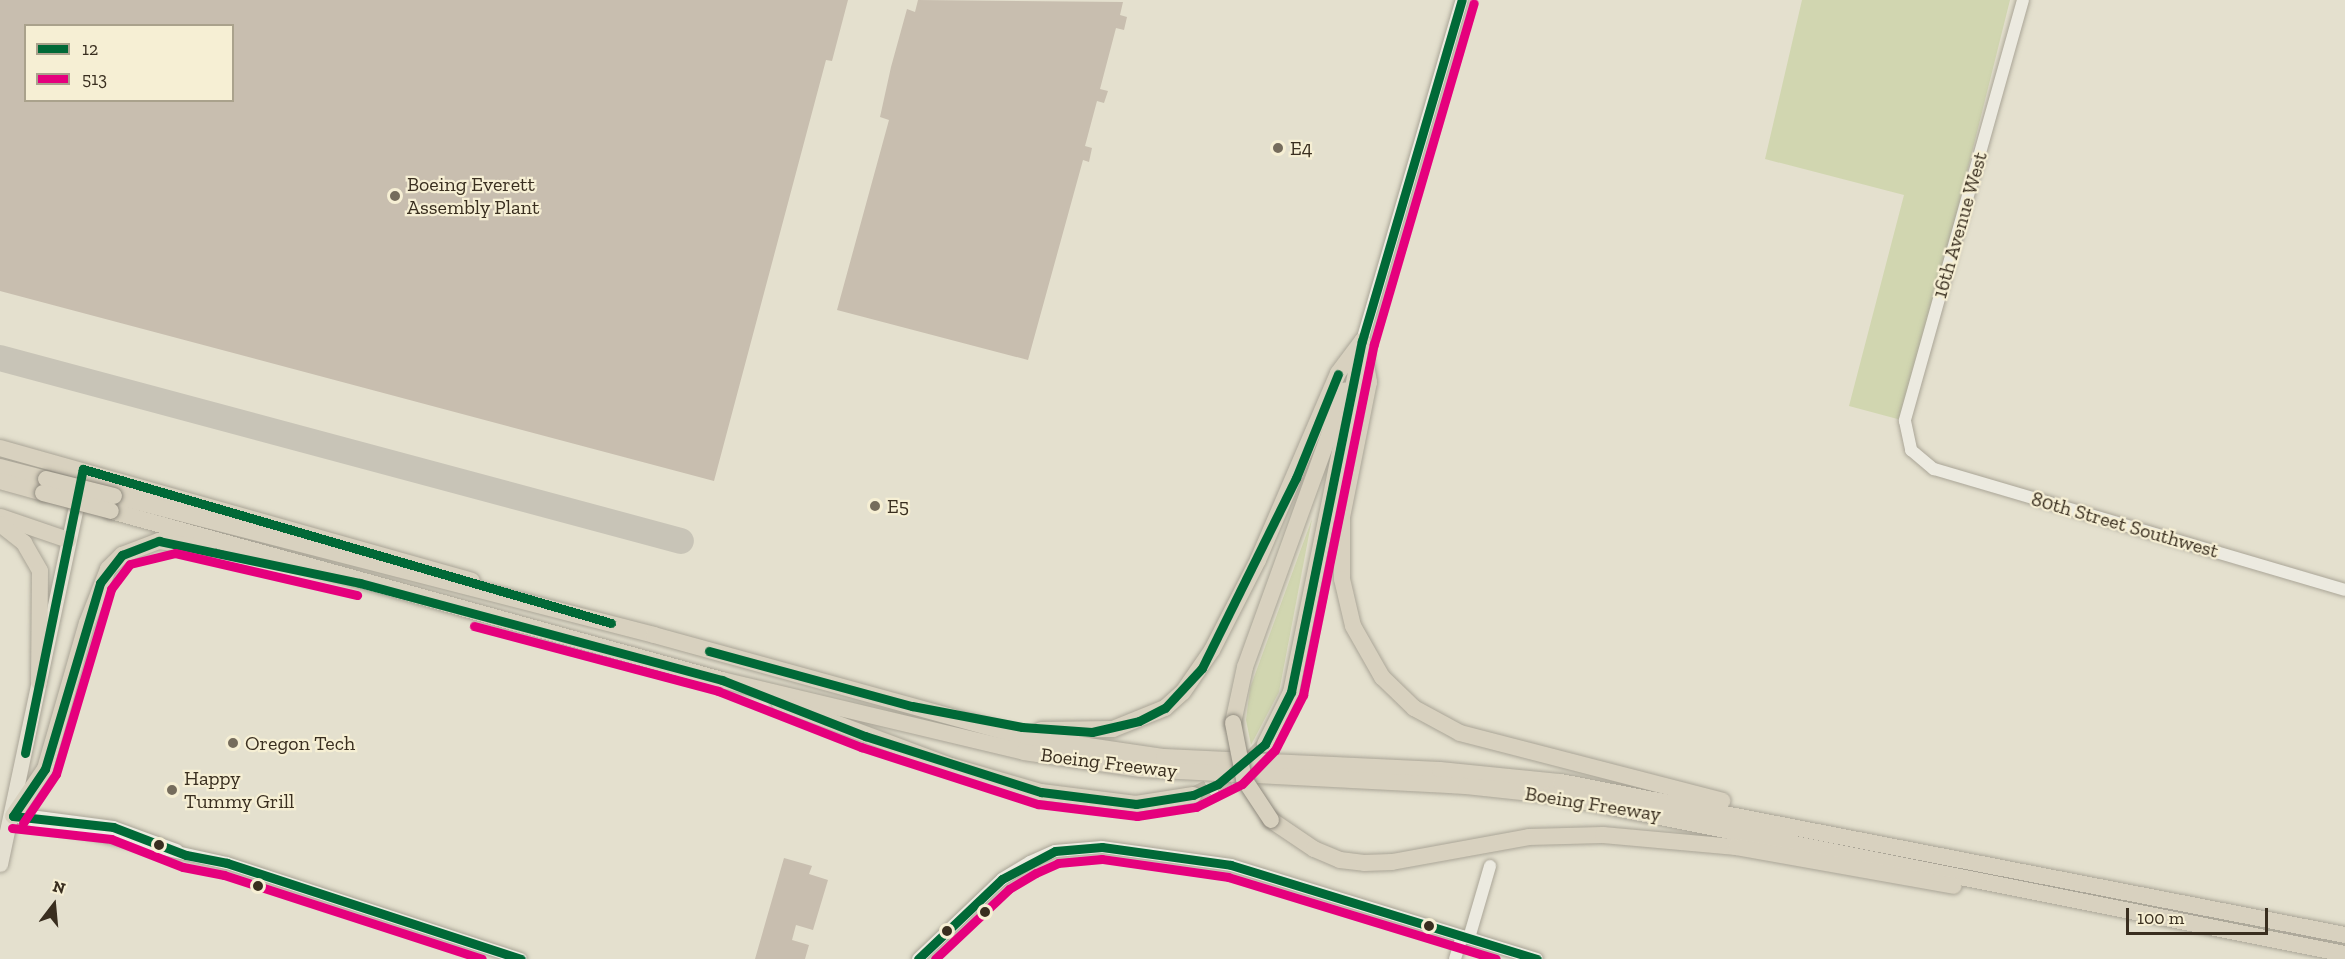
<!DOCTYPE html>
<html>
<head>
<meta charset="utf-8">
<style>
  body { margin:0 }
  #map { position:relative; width:2345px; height:959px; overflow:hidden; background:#e4e0ce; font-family:"Zilla Slab",serif }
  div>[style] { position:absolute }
  .green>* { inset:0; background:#d1d6b0 }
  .taxiway>* { height:26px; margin:-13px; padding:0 13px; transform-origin:13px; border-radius:13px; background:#c8c4b7 }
  .building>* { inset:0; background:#c8beaf }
  .highway-tunnel>* { height:16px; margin-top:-8px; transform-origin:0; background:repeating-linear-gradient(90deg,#c2bcab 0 16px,transparent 0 24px) }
  .roads { filter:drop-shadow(0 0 2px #aaa597) drop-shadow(0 0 2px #aaa597) }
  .minor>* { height:12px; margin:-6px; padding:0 6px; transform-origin:6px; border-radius:6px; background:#eceae0 }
  .major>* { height:15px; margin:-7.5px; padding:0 7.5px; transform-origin:7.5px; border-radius:7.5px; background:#e4e0d1 }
  .highway>* { height:16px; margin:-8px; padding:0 8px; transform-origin:8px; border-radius:8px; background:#d8d1bf }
  .bridges { filter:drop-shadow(0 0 2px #8f8a7e) drop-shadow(0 0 2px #8f8a7e) }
  .highway-bridge>* { height:16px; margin:-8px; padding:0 8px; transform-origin:8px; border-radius:8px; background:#d8d1bf }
  .bus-1>* { height:9px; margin:-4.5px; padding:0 4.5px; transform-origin:4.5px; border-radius:4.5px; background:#006937 }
  .bus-2>* { height:9px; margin:-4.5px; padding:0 4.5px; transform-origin:4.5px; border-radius:4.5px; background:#e5007d }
  .dots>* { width:16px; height:16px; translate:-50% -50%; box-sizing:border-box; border:3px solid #f6efd4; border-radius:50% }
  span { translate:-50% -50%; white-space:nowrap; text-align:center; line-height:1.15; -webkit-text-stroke:4.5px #f6efd4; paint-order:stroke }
  .poi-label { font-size:20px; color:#392e1f }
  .left { translate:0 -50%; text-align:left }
  .street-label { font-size:20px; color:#392e1f }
  .legend { position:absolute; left:24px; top:24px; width:210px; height:78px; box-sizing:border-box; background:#f6efd4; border:2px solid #aaa28c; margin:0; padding:8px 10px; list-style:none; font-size:18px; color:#392e1f }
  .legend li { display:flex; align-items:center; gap:12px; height:30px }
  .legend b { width:30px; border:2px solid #aaa28c }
  .north { position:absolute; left:24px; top:875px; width:60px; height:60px; -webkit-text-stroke:4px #f6efd4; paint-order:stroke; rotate:16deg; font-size:16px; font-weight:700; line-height:24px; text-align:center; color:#392e1f }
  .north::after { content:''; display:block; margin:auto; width:21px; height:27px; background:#392e1f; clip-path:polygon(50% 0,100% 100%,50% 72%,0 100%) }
  .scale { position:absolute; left:2126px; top:908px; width:142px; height:27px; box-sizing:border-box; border:3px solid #392e1f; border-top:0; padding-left:8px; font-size:18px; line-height:21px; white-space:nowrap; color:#392e1f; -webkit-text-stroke:4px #f6efd4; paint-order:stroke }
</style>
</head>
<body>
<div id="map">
  <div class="green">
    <div style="clip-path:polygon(1802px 0,2010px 0,1905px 421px,1849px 406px,1904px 195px,1765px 159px)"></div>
    <div style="clip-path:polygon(1312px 519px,1279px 692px,1251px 745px,1246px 720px,1250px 688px)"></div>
  </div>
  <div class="taxiway">
    <div style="left:0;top:358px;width:705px;rotate:15.04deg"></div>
  </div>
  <div class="building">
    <div style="clip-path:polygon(evenodd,0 0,848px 0,832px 61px,826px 60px,714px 481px,0 291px,0 0,26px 26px,232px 26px,232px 100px,26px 100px,26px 26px)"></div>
    <div style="clip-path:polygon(918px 0,1123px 2px,1120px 15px,1127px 17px,1124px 30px,1116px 28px,1100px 89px,1108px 91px,1104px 103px,1097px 101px,1085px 146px,1092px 148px,1089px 162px,1083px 160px,1028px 360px,837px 310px,889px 120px,880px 117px,891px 67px,907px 9px,915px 12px)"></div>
    <div style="clip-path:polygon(784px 858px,812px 866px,809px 874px,828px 880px,813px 930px,796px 925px,792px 940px,809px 945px,805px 959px,755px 959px)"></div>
  </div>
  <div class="highway-tunnel">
    <div style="left:1193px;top:795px;width:48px;rotate:-26deg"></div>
    <div style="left:1236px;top:774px;width:42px;rotate:-46deg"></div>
  </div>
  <div class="roads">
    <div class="minor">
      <div style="left:2023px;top:0;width:437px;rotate:105.7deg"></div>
      <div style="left:1905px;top:421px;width:30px;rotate:78deg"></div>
      <div style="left:1911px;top:450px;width:30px;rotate:40deg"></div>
      <div style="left:1934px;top:469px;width:428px;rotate:16.4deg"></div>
      <div style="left:1362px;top:341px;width:355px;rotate:-73.7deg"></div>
      <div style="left:13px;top:816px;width:219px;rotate:12.4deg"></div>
      <div style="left:227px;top:863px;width:309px;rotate:18.1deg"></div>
      <div style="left:38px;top:817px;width:76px;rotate:7.6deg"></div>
      <div style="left:113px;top:827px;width:68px;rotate:19.8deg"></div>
      <div style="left:1469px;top:938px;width:75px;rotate:-73.7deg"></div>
      <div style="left:918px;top:959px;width:116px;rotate:-43.6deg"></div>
      <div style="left:1002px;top:879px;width:33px;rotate:-31deg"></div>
      <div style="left:1030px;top:862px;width:27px;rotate:-24deg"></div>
      <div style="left:1055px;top:851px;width:47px;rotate:-4.9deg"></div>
      <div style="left:1102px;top:847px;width:130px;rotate:7.9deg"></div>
      <div style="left:1231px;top:865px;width:320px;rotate:17.1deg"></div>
      <div style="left:1455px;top:959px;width:24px;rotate:-73deg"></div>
    </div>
    <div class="major">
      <div style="left:0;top:864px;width:381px;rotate:-78deg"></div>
    </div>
    <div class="highway">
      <div style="left:1362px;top:341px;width:42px;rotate:80.3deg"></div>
      <div style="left:1369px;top:382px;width:138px;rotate:101.3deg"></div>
      <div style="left:1342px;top:517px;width:62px;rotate:90deg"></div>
      <div style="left:1342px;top:579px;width:48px;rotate:76.8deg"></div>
      <div style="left:1353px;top:626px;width:59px;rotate:60.4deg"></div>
      <div style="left:1382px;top:677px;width:45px;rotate:44.1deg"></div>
      <div style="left:1414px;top:708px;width:52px;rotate:28.5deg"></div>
      <div style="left:1460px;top:733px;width:271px;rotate:14.5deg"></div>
      <div style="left:0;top:448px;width:490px;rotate:15.7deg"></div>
      <div style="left:0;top:467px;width:48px;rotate:14.6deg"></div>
      <div style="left:0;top:481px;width:45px;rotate:15.6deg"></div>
      <div style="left:114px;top:496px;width:558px;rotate:14.43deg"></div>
      <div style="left:654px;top:635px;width:380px;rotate:15.4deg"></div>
      <div style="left:1020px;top:736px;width:146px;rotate:8.3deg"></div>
      <div style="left:1164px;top:757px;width:276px;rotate:2.7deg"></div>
      <div style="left:1440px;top:770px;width:122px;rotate:5.7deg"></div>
      <div style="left:1561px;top:782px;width:799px;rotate:11.04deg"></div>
      <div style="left:111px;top:511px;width:634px;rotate:15.46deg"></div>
      <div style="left:722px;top:680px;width:310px;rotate:13.4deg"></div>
      <div style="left:1024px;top:752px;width:118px;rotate:8.3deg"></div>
      <div style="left:1141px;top:769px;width:325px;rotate:3deg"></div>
      <div style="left:1466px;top:786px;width:84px;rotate:6.1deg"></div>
      <div style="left:1550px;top:795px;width:811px;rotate:11.31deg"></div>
      <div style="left:1px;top:517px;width:71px;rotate:18.9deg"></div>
      <div style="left:0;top:524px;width:31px;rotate:38deg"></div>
      <div style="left:24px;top:543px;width:32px;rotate:60deg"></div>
      <div style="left:40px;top:571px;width:111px;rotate:90.5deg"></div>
      <div style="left:779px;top:702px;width:184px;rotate:20.4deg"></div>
      <div style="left:951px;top:766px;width:94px;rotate:16.1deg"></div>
      <div style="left:1041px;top:792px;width:96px;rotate:7.2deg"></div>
      <div style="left:1136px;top:804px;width:58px;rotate:-9deg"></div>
      <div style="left:1233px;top:723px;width:57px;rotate:-77.9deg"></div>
      <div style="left:1245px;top:667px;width:294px;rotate:-70.1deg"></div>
      <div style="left:1041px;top:730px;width:72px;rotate:-0.8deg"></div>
      <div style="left:1113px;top:729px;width:56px;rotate:-22deg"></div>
      <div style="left:1165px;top:708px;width:24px;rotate:-42deg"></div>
      <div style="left:1183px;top:692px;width:51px;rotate:-55.4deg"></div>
      <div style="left:1212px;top:650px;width:101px;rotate:-62.9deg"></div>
      <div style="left:1258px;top:560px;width:203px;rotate:-66.8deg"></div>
      <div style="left:1338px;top:373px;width:40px;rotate:-53deg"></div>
      <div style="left:1265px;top:744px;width:58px;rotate:-63.4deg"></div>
      <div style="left:1291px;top:692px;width:345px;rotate:-78.5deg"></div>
      <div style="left:13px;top:816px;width:57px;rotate:-55.8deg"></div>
      <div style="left:45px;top:769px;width:152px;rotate:-74deg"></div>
      <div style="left:87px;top:623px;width:58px;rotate:-68.7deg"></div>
      <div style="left:108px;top:569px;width:20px;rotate:-45deg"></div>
      <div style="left:122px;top:555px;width:40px;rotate:-21deg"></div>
      <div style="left:159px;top:541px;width:49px;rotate:8.3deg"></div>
      <div style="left:1271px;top:820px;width:52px;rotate:34deg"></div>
      <div style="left:1314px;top:849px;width:28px;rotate:23deg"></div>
      <div style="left:1340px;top:860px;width:24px;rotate:7deg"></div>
      <div style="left:1364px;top:863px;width:28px;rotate:-2deg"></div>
      <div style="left:1392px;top:862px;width:139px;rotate:-10.3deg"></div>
      <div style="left:1529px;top:837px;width:74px;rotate:-1.5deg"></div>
      <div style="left:1603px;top:835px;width:134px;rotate:5.2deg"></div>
      <div style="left:1736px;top:847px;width:221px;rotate:10.1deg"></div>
    </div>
  </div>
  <div class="bridges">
    <div class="highway-bridge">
      <div style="left:46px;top:479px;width:70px;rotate:14deg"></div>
      <div style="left:43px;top:493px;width:70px;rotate:14.8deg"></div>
      <div style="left:1233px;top:723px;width:57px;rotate:78.9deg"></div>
      <div style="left:1244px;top:779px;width:49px;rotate:56.6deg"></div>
    </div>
  </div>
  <div class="bus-1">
    <div style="left:709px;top:651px;width:210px;rotate:15.2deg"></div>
    <div style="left:912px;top:706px;width:112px;rotate:10.8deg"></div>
    <div style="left:1022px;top:727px;width:70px;rotate:4.1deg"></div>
    <div style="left:1092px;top:732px;width:48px;rotate:-13.2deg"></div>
    <div style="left:1139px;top:721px;width:29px;rotate:-27deg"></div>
    <div style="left:1165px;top:708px;width:54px;rotate:-47.2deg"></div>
    <div style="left:1202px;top:668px;width:212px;rotate:-63.7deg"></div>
    <div style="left:1296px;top:478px;width:112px;rotate:-68deg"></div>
    <div style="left:25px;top:753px;width:290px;rotate:-78.5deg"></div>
    <div style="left:83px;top:469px;width:550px;rotate:16.26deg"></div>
    <div style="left:13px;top:816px;width:57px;rotate:-55.8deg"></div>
    <div style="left:45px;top:769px;width:194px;rotate:-73.5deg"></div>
    <div style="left:100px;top:583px;width:36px;rotate:-52deg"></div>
    <div style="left:122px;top:555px;width:40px;rotate:-21deg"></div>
    <div style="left:159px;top:541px;width:205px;rotate:11.8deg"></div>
    <div style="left:360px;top:583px;width:375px;rotate:15deg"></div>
    <div style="left:722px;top:680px;width:154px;rotate:21.4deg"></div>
    <div style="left:865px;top:736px;width:185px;rotate:17.7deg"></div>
    <div style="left:1041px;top:792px;width:96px;rotate:7.2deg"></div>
    <div style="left:1136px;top:804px;width:58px;rotate:-9deg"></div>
    <div style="left:1193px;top:795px;width:27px;rotate:-24deg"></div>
    <div style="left:1218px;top:784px;width:62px;rotate:-40.4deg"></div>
    <div style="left:1265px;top:744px;width:58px;rotate:-63.4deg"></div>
    <div style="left:1291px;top:692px;width:358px;rotate:-78.6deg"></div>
    <div style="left:1362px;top:341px;width:355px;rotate:-73.7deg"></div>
    <div style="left:13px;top:816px;width:101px;rotate:6.3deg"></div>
    <div style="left:113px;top:827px;width:78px;rotate:21deg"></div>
    <div style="left:186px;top:855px;width:42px;rotate:11deg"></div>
    <div style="left:227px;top:863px;width:309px;rotate:18.1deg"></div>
    <div style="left:918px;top:959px;width:116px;rotate:-43.6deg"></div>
    <div style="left:1002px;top:879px;width:60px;rotate:-27.8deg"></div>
    <div style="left:1055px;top:851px;width:47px;rotate:-4.9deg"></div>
    <div style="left:1102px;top:847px;width:130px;rotate:7.9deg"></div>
    <div style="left:1231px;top:865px;width:320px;rotate:17.1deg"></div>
  </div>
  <div class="bus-2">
    <div style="left:474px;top:626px;width:253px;rotate:14.9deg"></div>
    <div style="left:718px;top:691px;width:154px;rotate:21.4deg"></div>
    <div style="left:861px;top:747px;width:186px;rotate:17.9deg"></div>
    <div style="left:1038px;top:804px;width:100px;rotate:6.9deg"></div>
    <div style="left:1137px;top:816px;width:60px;rotate:-8.7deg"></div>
    <div style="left:1196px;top:807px;width:51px;rotate:-26.6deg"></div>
    <div style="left:1242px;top:784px;width:47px;rotate:-45.9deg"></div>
    <div style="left:1275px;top:750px;width:62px;rotate:-63deg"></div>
    <div style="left:1303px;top:695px;width:358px;rotate:-78.6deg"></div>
    <div style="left:1374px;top:344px;width:355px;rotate:-73.7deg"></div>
    <div style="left:23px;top:823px;width:59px;rotate:-56deg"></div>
    <div style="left:56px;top:774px;width:193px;rotate:-73.4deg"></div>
    <div style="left:111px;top:589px;width:31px;rotate:-53deg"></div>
    <div style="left:130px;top:564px;width:46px;rotate:-13.7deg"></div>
    <div style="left:175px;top:553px;width:187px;rotate:13deg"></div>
    <div style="left:12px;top:828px;width:100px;rotate:6.3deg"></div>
    <div style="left:111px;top:839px;width:77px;rotate:21.3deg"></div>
    <div style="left:183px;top:867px;width:42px;rotate:11deg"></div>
    <div style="left:224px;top:875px;width:271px;rotate:18deg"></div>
    <div style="left:935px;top:959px;width:102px;rotate:-43.4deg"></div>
    <div style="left:1009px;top:889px;width:31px;rotate:-31deg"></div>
    <div style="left:1036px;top:873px;width:24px;rotate:-24deg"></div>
    <div style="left:1058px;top:863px;width:44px;rotate:-5.2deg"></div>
    <div style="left:1102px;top:859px;width:127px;rotate:8.1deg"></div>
    <div style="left:1228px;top:877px;width:280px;rotate:17deg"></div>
  </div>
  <div class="dots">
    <div style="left:1278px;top:148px;background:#756c5c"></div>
    <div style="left:395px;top:196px;background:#756c5c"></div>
    <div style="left:875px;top:506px;background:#756c5c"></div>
    <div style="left:233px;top:743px;background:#756c5c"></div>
    <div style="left:172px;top:790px;background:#756c5c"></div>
    <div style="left:159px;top:845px;background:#392e1f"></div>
    <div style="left:258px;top:886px;background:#392e1f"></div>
    <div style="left:985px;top:912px;background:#392e1f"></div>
    <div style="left:1429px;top:926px;background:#392e1f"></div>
    <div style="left:947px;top:931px;background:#392e1f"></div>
  </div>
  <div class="poi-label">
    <span class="left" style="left:1290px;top:148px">E4</span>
    <span class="left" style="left:407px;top:196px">Boeing Everett<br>Assembly Plant</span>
    <span class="left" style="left:887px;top:506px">E5</span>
    <span class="left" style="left:245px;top:743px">Oregon Tech</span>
    <span class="left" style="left:184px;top:790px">Happy<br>Tummy Grill</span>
  </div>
  <div class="street-label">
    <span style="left:1960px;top:225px;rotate:-74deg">16th Avenue West</span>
    <span style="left:2125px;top:525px;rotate:16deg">80th Street Southwest</span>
    <span style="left:1109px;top:763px;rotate:7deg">Boeing Freeway</span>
    <span style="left:1593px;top:804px;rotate:9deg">Boeing Freeway</span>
  </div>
  <ul class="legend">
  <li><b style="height:8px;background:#006937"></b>12</li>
  <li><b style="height:8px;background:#e5007d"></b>513</li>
  </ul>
  <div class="north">N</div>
  <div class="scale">100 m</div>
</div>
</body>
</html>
